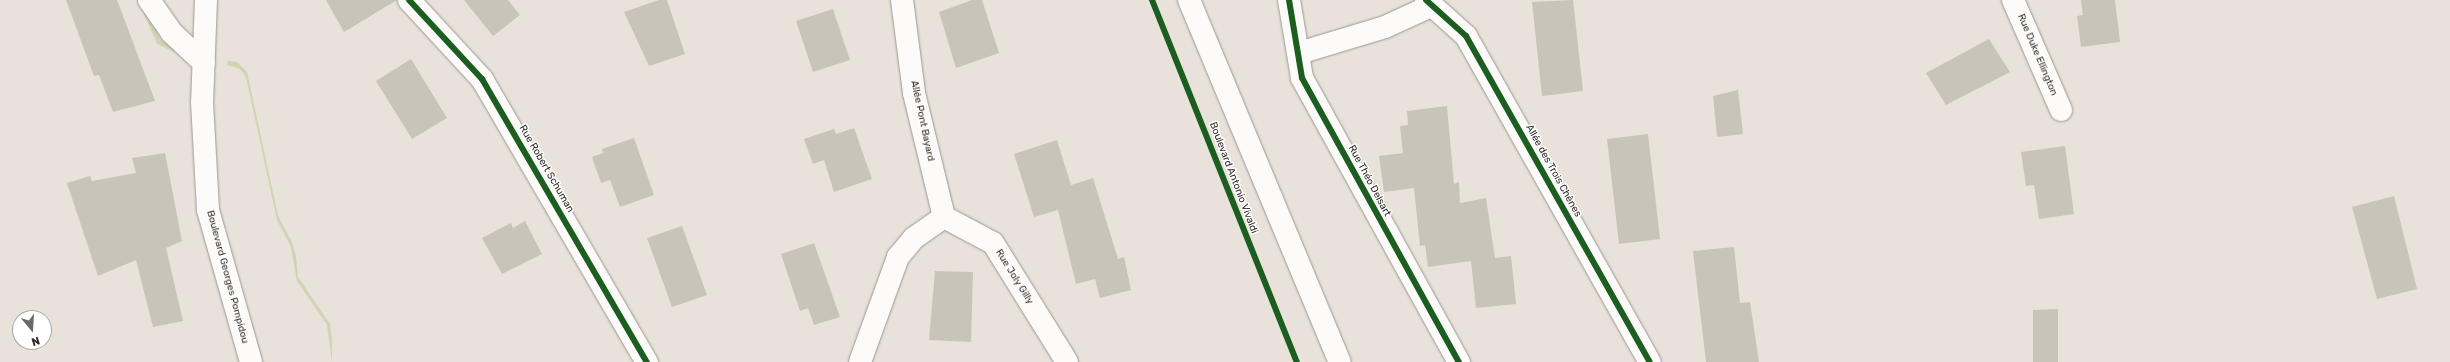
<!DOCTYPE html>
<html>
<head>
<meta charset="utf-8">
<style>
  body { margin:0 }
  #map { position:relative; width:2450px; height:362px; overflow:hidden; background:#e8e2db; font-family:Rubik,sans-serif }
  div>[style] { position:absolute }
  .water>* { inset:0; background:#d0d4b4 }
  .building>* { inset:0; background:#c9c4b9 }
  .roads { filter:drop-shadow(0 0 1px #9c9792) drop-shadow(0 0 1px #9c9792) }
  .street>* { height:22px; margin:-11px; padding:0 11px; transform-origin:11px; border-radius:11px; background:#fcfbfa }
  .secondary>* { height:22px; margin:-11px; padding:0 11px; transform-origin:11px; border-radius:11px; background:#fcfbfa }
  .cycleway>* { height:6px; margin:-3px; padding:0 3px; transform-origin:3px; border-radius:3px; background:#1b5e20 }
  span { translate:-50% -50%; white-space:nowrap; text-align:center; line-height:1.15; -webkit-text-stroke:3px #fff; paint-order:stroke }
  .street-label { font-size:10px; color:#2d2824 }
  .north { position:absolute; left:12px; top:310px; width:40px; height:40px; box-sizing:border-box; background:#fff; border:1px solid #aba9a7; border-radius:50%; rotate:162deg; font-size:11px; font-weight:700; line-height:16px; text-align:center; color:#2d2824 }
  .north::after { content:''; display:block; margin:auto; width:14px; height:18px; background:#6e6964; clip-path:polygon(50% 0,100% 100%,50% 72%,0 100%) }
</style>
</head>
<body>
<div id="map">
  <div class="water">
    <div style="clip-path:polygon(138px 0,144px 0,160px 39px,183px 56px,157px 44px)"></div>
    <div style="clip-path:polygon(228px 61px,237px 62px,247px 72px,278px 216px,292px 242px,296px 257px,298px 277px,330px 324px,332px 340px,332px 362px,327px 325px,297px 281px,291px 247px,277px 220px,246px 77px,240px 69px,227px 65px)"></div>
  </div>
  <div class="building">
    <div style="clip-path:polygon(66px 0,117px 0,155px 101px,113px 112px,99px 75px,94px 76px)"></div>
    <div style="clip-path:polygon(326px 0,397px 0,344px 32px)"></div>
    <div style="clip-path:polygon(464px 0,508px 0,520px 15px,493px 36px)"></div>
    <div style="clip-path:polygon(659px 0,667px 0,685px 54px,649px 66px,624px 12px)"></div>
    <div style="clip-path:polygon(972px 0,982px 0,999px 53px,956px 68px,939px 12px)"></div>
    <div style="clip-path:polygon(1573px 0,1583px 91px,1542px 96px,1532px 2px)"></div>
    <div style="clip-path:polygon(2081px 0,2115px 0,2120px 42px,2081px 47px,2077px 16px,2083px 15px)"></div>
    <div style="clip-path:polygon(833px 9px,850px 60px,813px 72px,796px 21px)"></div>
    <div style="clip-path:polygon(1989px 39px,2010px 72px,1946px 105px,1926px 73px)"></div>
    <div style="clip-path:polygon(411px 59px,447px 118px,412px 139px,376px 81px)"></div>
    <div style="clip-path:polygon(1738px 90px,1743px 134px,1717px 137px,1713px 96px)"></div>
    <div style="clip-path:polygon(1447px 106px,1454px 184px,1459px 182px,1460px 203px,1486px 198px,1495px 258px,1511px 256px,1516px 304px,1476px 308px,1471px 261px,1428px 267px,1425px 245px,1420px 246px,1414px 188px,1384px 192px,1379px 156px,1403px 153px,1400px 126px,1408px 125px,1407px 111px)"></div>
    <div style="clip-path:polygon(854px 128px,872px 179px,834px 192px,824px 160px,813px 164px,804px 139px,834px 129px,836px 134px)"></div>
    <div style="clip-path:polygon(1648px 134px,1660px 239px,1619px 244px,1607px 139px)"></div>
    <div style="clip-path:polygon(634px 138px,654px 195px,620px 207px,610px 180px,601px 183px,592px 157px,603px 153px,602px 149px)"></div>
    <div style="clip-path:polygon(1057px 140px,1071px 185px,1093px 178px,1118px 259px,1124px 257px,1131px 290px,1100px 298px,1095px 279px,1076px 284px,1058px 210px,1034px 217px,1014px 154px)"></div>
    <div style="clip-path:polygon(2065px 146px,2074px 214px,2039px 219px,2034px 185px,2026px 186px,2021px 152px)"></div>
    <div style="clip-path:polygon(165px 153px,182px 241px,166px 248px,183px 321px,153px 327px,136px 260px,98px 276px,67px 183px,90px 176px,92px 181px,136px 173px,132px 158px)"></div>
    <div style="clip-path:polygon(2394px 196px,2417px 289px,2377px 299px,2352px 207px)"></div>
    <div style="clip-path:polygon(525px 221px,542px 254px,502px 274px,482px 238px,511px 223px,513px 228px)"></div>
    <div style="clip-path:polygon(682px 226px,707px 295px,672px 307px,647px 238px)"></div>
    <div style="clip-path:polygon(814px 243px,840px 317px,814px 325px,808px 308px,800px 311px,781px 254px)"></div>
    <div style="clip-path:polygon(1734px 247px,1740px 303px,1750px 302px,1759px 362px,1706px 362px,1693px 251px)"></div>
    <div style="clip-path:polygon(935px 271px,973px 272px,971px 342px,929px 340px)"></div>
    <div style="clip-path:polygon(2058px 309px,2058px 362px,2033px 362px,2033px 310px)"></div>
  </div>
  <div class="roads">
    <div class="street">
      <div style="left:149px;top:0;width:39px;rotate:55deg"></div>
      <div style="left:171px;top:32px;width:45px;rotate:43.2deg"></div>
      <div style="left:409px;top:0;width:108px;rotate:47.3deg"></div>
      <div style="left:482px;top:79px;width:328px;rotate:59.8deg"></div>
      <div style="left:902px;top:0;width:94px;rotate:82.6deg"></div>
      <div style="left:914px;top:93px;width:128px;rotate:76.4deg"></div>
      <div style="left:1289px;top:0;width:79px;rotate:80.5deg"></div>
      <div style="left:1302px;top:78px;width:325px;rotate:61.1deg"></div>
      <div style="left:1426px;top:0;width:54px;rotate:42deg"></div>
      <div style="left:1466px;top:36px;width:374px;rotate:60.6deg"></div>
      <div style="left:2013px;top:0;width:120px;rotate:66.4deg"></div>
      <div style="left:1299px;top:53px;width:90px;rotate:-16.8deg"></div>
      <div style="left:1385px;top:27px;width:51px;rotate:-24.5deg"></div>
      <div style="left:860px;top:362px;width:112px;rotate:-70.1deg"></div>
      <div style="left:898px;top:257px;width:25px;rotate:-50deg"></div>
      <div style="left:914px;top:238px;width:37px;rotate:-35deg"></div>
      <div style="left:944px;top:217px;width:55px;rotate:28deg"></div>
      <div style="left:993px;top:243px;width:140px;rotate:58.1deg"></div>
    </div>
    <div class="secondary">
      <div style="left:206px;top:0;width:102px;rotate:92.2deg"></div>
      <div style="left:202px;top:102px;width:108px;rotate:86.8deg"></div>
      <div style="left:208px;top:210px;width:158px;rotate:74.2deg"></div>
      <div style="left:1189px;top:0;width:392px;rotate:67.4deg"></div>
    </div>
  </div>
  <div class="cycleway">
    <div style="left:409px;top:0;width:108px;rotate:47.3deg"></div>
    <div style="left:482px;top:79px;width:328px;rotate:59.8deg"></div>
    <div style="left:1152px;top:0;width:390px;rotate:68.2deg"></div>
    <div style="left:1289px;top:0;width:79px;rotate:80.5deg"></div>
    <div style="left:1302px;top:78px;width:325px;rotate:61.1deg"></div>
    <div style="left:1426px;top:0;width:54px;rotate:42deg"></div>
    <div style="left:1466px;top:36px;width:374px;rotate:60.6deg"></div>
  </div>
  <div class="street-label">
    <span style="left:2037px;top:55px;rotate:67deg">Rue Duke Ellington</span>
    <span style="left:922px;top:121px;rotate:78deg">Allée Pont Bayard</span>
    <span style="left:546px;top:169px;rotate:60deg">Rue Robert Schuman</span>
    <span style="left:1553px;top:171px;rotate:61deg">Allée des Trois Chênes</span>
    <span style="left:1233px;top:178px;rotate:69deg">Boulevard Antonio Vivaldi</span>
    <span style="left:1369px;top:181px;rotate:62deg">Rue Théo Delsart</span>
    <span style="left:227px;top:277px;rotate:75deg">Boulevard Georges Pompidou</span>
    <span style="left:1014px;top:277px;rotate:58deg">Rue Joly Gilly</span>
  </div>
  <div class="north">N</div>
</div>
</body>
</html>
